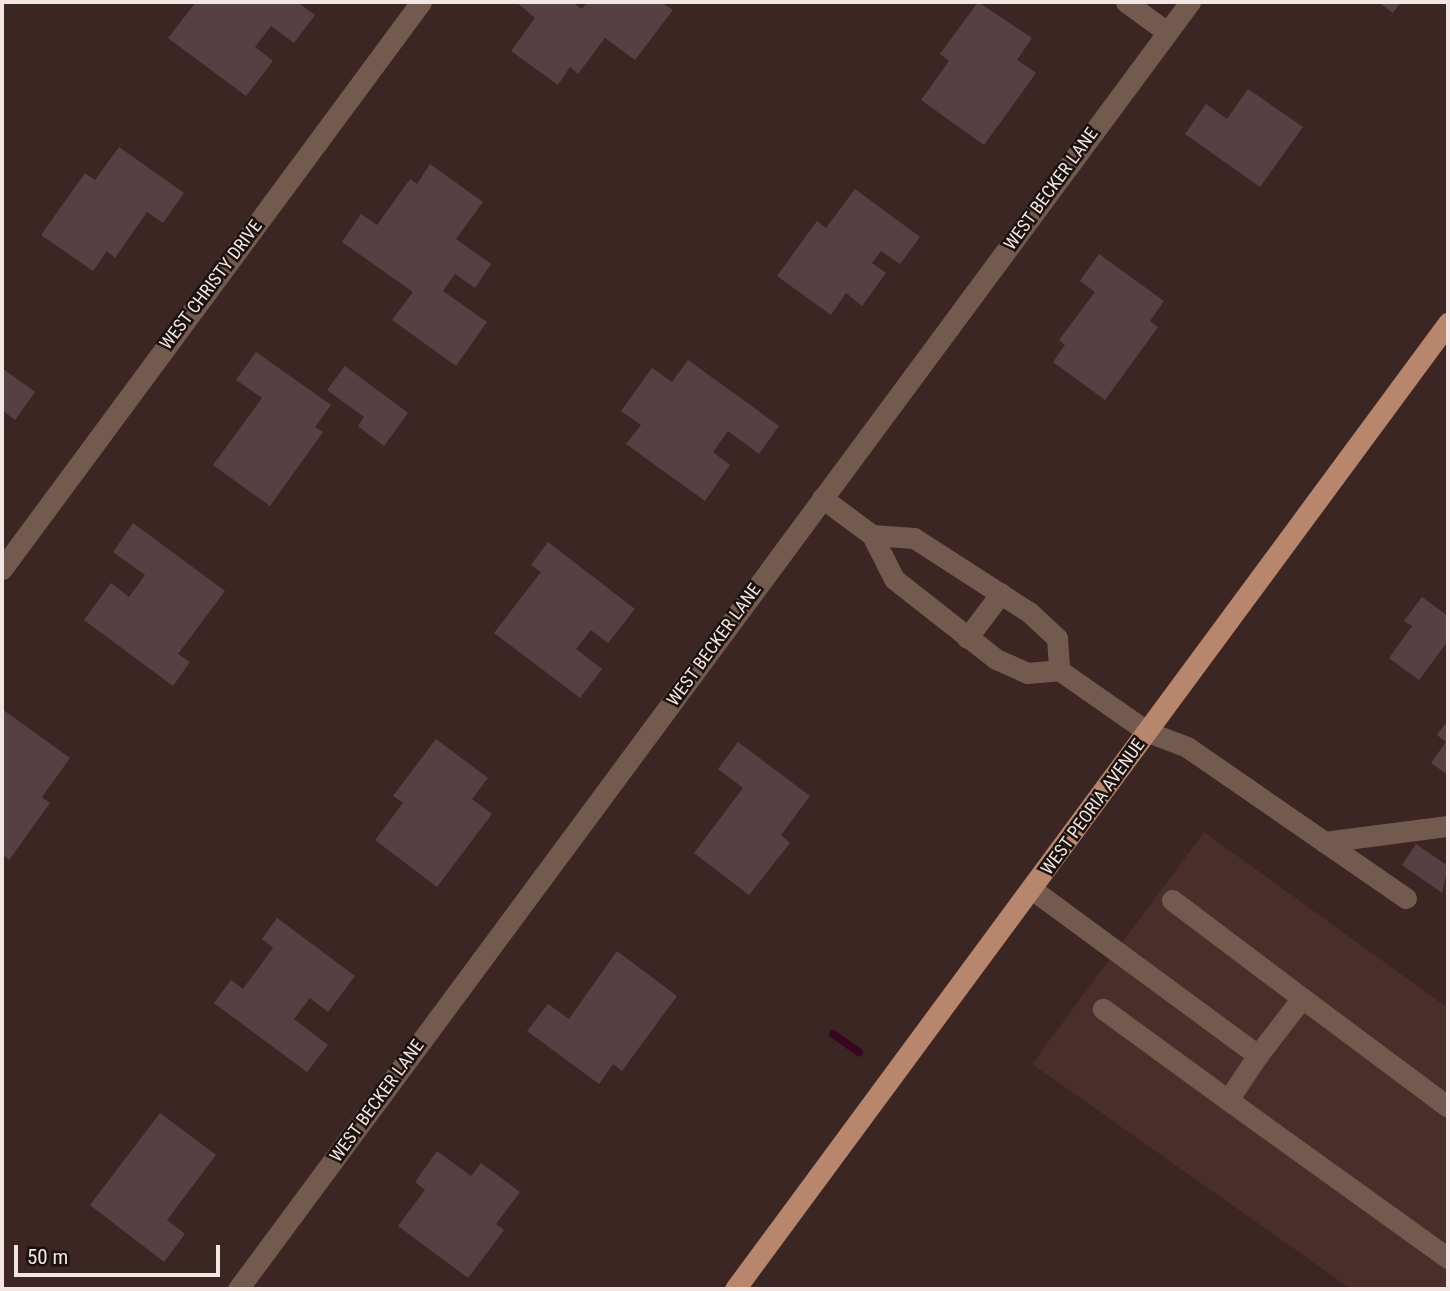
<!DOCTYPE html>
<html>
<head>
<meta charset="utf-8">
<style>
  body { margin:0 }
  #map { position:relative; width:1450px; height:1291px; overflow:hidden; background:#3b2623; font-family:"Roboto Condensed",sans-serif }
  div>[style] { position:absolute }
  .built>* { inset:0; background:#492e2a }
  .stream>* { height:8px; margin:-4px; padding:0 4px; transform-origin:4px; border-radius:4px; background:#390621 }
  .building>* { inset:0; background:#574043 }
  .minor>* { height:21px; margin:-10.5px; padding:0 10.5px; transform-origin:10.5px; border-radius:10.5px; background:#735a4e }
  .major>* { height:21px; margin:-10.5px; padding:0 10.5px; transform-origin:10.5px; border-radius:10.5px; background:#b8866d }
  span { translate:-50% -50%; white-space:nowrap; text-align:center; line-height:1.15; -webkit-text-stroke:5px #1b1210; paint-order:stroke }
  .street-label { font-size:18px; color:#f3e5e2 }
  .frame { position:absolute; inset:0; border:4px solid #f3e5e2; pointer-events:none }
  .scale { position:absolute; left:14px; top:1245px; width:206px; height:32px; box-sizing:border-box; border:4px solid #f3e5e2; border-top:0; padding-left:9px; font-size:21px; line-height:24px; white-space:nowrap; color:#f3e5e2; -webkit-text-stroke:5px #1b1210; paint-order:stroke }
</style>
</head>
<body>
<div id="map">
  <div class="built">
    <div style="clip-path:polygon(1204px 832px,1448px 1008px,1448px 1289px,1351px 1289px,1032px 1064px)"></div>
  </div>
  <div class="stream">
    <div style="left:833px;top:1034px;width:32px;rotate:35deg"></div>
  </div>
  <div class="building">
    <div style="clip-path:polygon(196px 2px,297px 2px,315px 15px,294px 43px,271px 26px,255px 47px,273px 61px,246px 96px,168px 38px)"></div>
    <div style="clip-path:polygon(516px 2px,572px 2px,582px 9px,587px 2px,661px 2px,673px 10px,635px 60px,605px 38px,578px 74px,570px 67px,558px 85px,511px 51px,535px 18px)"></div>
    <div style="clip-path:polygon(978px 2px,1032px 38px,1017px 60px,1036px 73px,984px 145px,921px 100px,949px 61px,940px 54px)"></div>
    <div style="clip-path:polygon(1378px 2px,1401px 2px,1393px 13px)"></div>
    <div style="clip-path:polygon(1248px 89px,1303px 127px,1260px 187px,1185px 134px,1206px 104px,1227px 119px)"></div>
    <div style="clip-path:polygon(119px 147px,184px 193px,163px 223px,147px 212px,115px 258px,107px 251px,93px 271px,41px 235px,85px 173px,95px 180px)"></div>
    <div style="clip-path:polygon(430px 164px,483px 202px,456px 239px,491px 264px,475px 288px,455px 274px,443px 291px,487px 322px,456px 366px,392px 320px,413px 292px,342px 242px,361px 214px,377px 225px,410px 179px,417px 184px)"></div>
    <div style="clip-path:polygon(855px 189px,920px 237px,900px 264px,881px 251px,872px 263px,886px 273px,862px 306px,846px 293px,831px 315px,777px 276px,817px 221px,826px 228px)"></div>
    <div style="clip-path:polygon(1099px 254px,1164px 301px,1150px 321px,1158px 327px,1105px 400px,1053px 362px,1065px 345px,1059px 340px,1095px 292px,1080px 281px)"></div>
    <div style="clip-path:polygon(256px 352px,331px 405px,315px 427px,323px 432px,270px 506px,213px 465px,262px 398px,236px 380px)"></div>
    <div style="clip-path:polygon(688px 360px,779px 426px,759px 454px,728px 431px,713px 452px,730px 465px,705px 501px,626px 444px,641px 425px,621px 411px,652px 368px,672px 382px)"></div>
    <div style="clip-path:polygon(345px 366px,408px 413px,384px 446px,358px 426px,364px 417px,327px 390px)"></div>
    <div style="clip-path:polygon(2px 368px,35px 392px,15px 420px,2px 410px)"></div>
    <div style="clip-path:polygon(133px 523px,225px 591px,178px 654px,190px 662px,173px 686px,84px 620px,111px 583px,129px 597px,145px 575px,113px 552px)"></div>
    <div style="clip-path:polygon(548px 542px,635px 609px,608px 643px,591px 630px,576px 649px,602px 669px,580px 698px,494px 633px,541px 572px,531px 565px)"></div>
    <div style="clip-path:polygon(1422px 597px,1448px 616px,1448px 641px,1419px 680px,1389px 658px,1412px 626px,1404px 621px)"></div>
    <div style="clip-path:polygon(2px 709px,70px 758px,42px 797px,50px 803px,9px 860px,2px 854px)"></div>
    <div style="clip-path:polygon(1448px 720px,1448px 775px,1431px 763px,1446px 742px,1437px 735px)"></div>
    <div style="clip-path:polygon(436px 739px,488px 778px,472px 799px,492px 814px,437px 887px,375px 840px,403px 803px,393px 796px)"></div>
    <div style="clip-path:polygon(738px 742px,810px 796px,781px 835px,790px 843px,749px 895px,694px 853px,743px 788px,718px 769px)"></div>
    <div style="clip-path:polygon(1416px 844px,1448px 866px,1442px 893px,1402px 865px)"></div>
    <div style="clip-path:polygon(277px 918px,355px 976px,328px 1012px,310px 998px,294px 1019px,328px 1045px,307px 1072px,214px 1003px,231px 980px,243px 989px,273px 948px,262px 939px)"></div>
    <div style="clip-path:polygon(617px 951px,677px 996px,622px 1071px,613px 1064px,599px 1084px,527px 1031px,548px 1004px,569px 1019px)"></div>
    <div style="clip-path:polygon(160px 1113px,216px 1155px,167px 1220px,185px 1234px,164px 1262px,90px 1205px)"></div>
    <div style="clip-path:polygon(437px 1151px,471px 1176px,481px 1163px,520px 1192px,496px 1224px,504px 1230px,468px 1278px,398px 1226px,425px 1190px,415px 1182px)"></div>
  </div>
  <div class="minor">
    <div style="left:1126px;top:2px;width:51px;rotate:36.2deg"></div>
    <div style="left:822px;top:498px;width:62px;rotate:36.5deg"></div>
    <div style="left:872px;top:535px;width:49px;rotate:63.4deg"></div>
    <div style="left:894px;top:579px;width:130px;rotate:38.1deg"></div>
    <div style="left:996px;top:659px;width:34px;rotate:24deg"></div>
    <div style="left:1027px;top:673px;width:32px;rotate:-5deg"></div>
    <div style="left:1059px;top:670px;width:108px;rotate:34.9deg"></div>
    <div style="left:1148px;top:732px;width:42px;rotate:21deg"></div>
    <div style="left:1187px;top:747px;width:266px;rotate:34.6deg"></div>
    <div style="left:872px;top:535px;width:42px;rotate:4.1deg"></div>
    <div style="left:914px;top:538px;width:137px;rotate:32.8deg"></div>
    <div style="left:1029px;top:612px;width:38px;rotate:43deg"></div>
    <div style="left:1057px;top:638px;width:32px;rotate:86deg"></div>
    <div style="left:2px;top:569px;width:705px;rotate:-53.54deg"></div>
    <div style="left:967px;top:638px;width:56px;rotate:-52.9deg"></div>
    <div style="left:1324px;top:842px;width:125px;rotate:-7.4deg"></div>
    <div style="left:1033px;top:890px;width:279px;rotate:36.3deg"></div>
    <div style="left:1258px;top:1055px;width:54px;rotate:123.7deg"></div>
    <div style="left:1228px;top:1100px;width:155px;rotate:-143.9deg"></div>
    <div style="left:1172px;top:900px;width:163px;rotate:37deg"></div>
    <div style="left:1302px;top:998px;width:72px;rotate:127.7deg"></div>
    <div style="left:1302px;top:998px;width:182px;rotate:36.7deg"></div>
    <div style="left:1228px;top:1100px;width:271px;rotate:35.7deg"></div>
    <div style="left:238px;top:1289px;width:1601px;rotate:-53.51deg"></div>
  </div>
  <div class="major">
    <div style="left:735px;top:1289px;width:1201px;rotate:-53.57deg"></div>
  </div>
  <div class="street-label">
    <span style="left:1051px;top:189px;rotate:-54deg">WEST BECKER LANE</span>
    <span style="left:211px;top:285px;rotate:-53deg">WEST CHRISTY DRIVE</span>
    <span style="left:714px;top:645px;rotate:-54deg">WEST BECKER LANE</span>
    <span style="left:1093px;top:807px;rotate:-54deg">WEST PEORIA AVENUE</span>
    <span style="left:377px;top:1101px;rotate:-54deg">WEST BECKER LANE</span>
  </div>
  <div class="frame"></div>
  <div class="scale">50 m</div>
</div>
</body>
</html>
